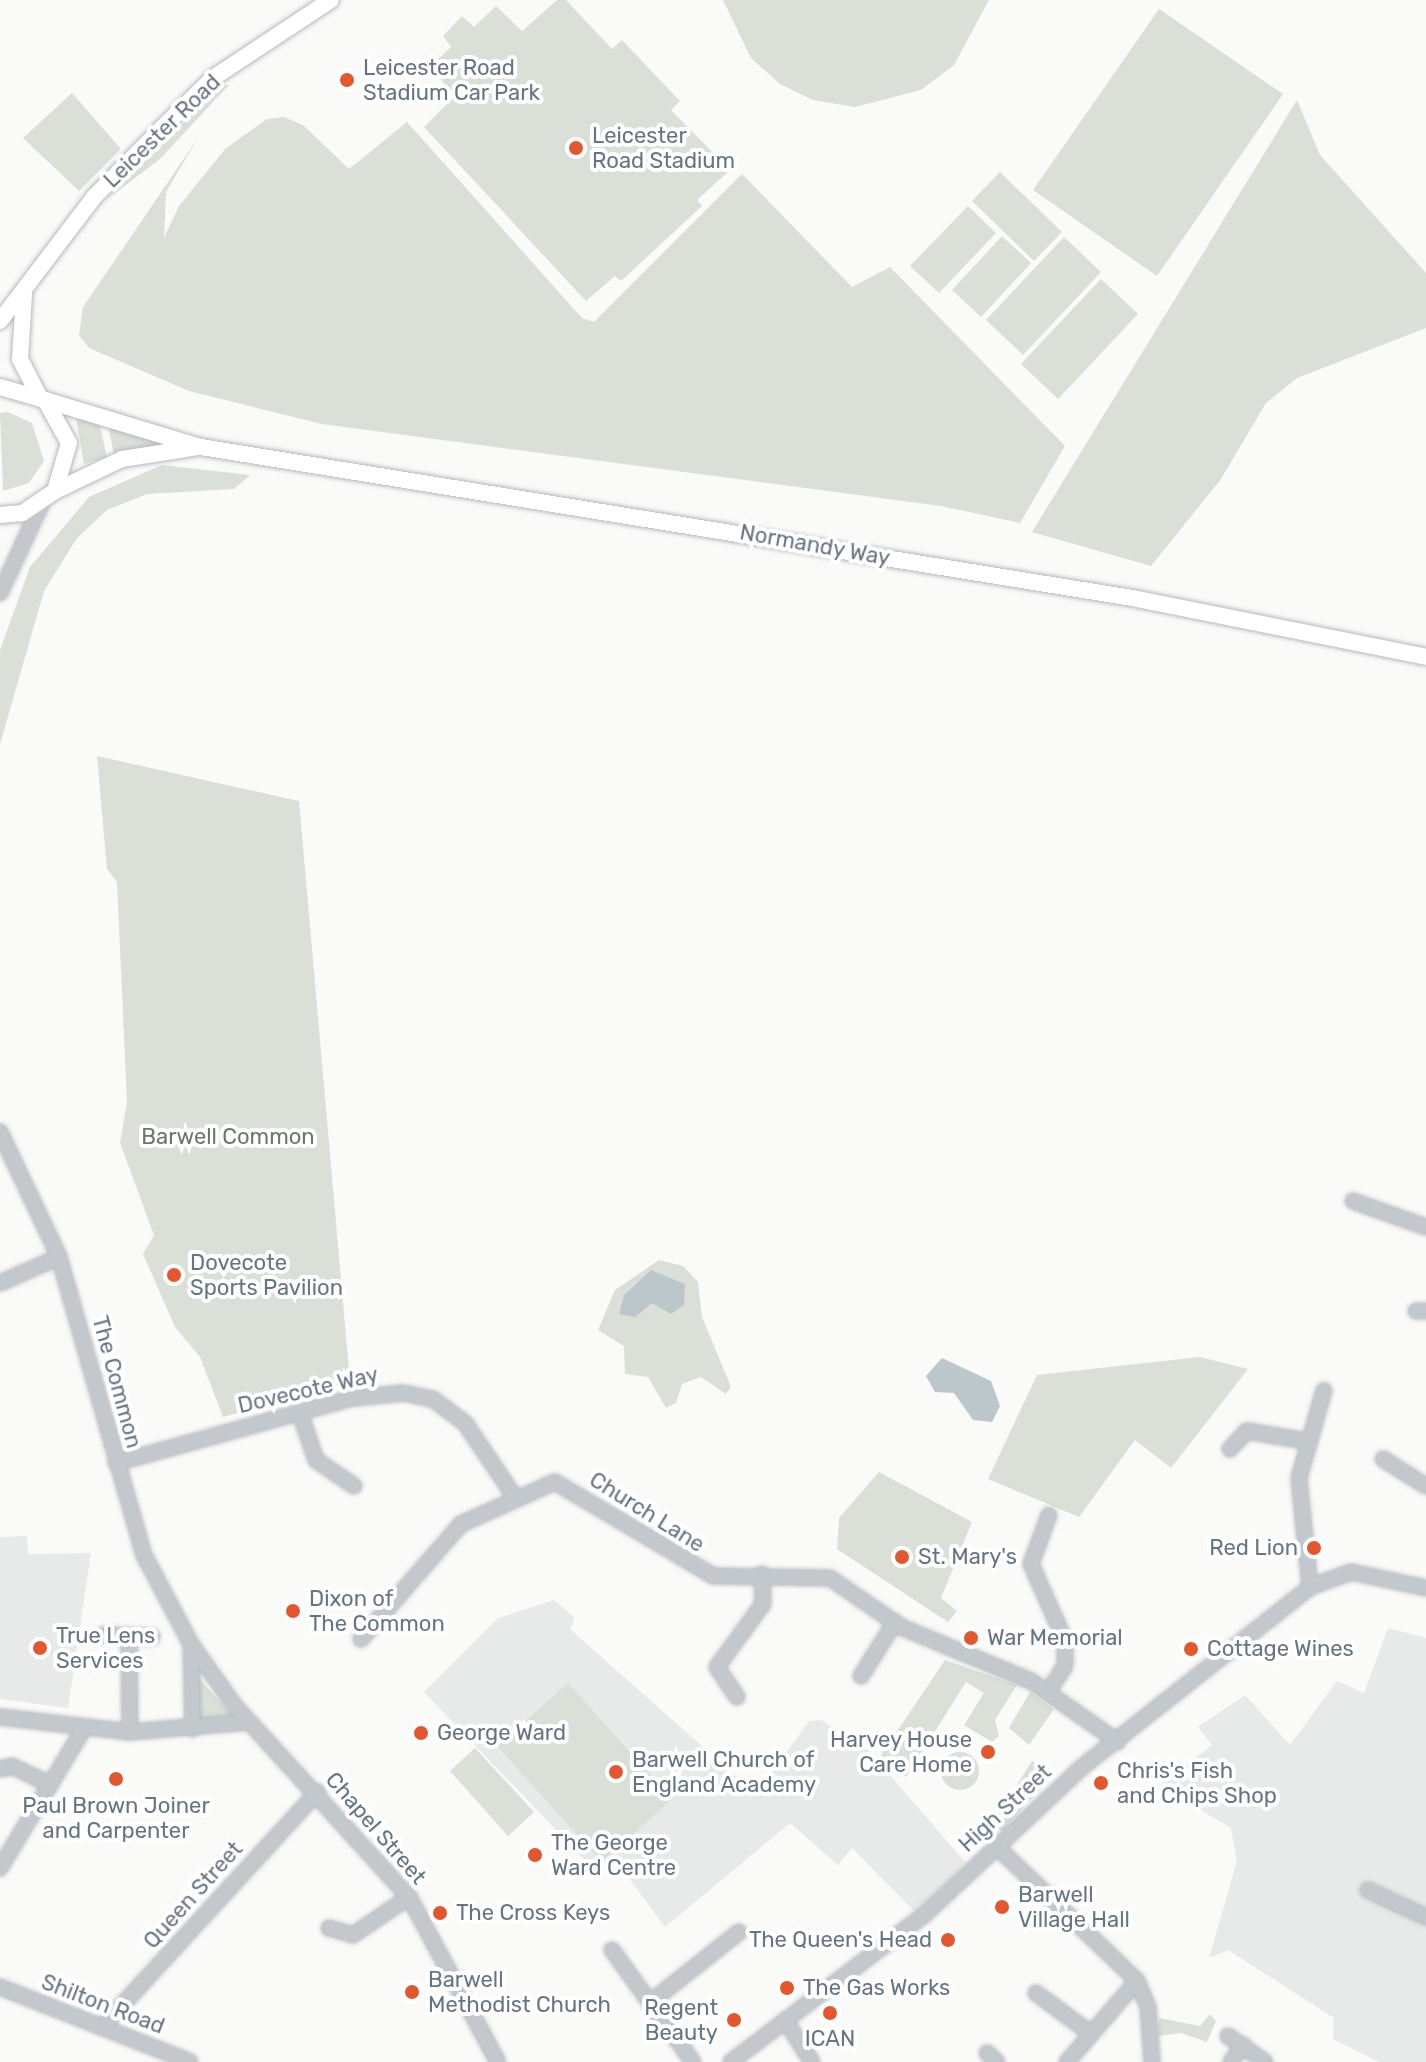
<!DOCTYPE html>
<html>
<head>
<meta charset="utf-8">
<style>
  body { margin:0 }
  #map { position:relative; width:1426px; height:2062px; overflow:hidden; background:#fafaf8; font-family:Rubik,sans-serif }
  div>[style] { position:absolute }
  .built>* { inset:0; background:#e8e9e9 }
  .green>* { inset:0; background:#dadfd7 }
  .round { border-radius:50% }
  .water>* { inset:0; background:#bbc7cb }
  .roads { filter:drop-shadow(0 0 2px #b5babe) drop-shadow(0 0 2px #b5babe) }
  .minor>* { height:14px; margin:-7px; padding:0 7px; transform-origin:7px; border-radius:7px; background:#c3c8cc }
  .major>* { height:16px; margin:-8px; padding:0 8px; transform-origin:8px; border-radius:8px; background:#fff }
  .dots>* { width:22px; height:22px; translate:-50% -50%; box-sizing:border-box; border:4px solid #fff; border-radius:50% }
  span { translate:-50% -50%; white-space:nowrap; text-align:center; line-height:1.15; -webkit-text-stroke:8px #fff; paint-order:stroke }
  .poi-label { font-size:22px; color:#657683 }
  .left { translate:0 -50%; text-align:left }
  .right { translate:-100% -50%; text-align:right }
  .street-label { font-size:22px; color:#657683 }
  .park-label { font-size:22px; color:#687a64 }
</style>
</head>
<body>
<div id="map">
  <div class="built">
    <div style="clip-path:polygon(27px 1536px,28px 1554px,91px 1553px,68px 1708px,0 1699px,0 1537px)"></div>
    <div style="clip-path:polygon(554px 1600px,575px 1618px,570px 1629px,756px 1794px,809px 1721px,821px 1720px,868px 1750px,966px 1863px,916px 1913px,852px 1848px,838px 1865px,790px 1823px,665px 1927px,619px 1865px,600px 1876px,424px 1692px,498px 1618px)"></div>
    <div style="clip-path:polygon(1388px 1628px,1426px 1638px,1426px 2062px,1379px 2062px,1333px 2039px,1334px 2018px,1228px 1950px,1209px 1958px,1237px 1861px,1231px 1828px,1160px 1786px,1212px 1745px,1198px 1727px,1245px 1695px,1290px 1745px,1337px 1681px,1364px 1693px)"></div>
  </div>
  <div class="green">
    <div style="clip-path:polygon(557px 0,566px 0,612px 49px,622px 40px,680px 101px,671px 110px,730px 170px,697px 200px,702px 206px,621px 281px,615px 276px,586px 301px,424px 127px,455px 96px,430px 67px,451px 47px,443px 36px,462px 16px,474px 27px,496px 6px,522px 31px)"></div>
    <div style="clip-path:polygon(723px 0,989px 0,954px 65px,921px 90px,855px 107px,813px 100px,780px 84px,751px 58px)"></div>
    <div style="clip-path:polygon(1159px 9px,1283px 94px,1157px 276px,1033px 190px)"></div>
    <div style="clip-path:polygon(222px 85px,229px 85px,160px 159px,106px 200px)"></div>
    <div style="clip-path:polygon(72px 93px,121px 149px,79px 191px,23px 138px)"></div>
    <div style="clip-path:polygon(1297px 100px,1320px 155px,1426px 273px,1426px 328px,1297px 378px,1266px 403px,1221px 479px,1151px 566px,1032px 532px)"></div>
    <div style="clip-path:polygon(284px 117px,303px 125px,349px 169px,407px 122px,582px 318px,594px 322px,742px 174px,852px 287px,890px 267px,1065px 446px,1020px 523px,941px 506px,322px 424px,189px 391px,89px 348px,79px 335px,83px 307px,198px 138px,166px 192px,164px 238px,179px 206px,225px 149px,267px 119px)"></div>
    <div style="clip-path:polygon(1000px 172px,1062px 232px,1034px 261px,972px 201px)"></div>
    <div style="clip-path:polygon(968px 206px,996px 233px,939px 293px,910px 266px)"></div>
    <div style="clip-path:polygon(1002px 236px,1031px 263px,981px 317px,952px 290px)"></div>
    <div style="clip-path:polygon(1064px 237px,1101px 272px,1023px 355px,986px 320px)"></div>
    <div style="clip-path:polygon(1101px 279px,1138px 314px,1058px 399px,1021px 364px)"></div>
    <div style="clip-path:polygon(8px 412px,32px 423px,44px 461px,29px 483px,3px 491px,0 413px)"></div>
    <div style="clip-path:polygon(76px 417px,99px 422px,107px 457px,84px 464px)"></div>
    <div style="clip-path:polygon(108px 425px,166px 439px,165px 445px,114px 455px)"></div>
    <div style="clip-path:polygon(162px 465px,250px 475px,234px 489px,147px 494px,107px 510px,77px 538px,44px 591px,0 744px,0 650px,30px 567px,89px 497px)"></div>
    <div style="clip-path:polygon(97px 756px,299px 801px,350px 1382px,223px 1417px,200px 1357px,175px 1327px,143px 1254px,154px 1235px,120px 1143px,127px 1102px,117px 882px,107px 869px)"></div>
    <div style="clip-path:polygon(659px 1260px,683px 1266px,698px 1282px,702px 1317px,731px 1387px,726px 1394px,701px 1377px,682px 1384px,676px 1403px,666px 1408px,648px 1377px,625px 1374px,624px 1346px,598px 1330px,615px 1290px)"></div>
    <div style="clip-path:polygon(1200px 1357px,1248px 1369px,1171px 1468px,1135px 1440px,1079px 1517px,988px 1479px,1037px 1375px)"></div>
    <div style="clip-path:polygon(879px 1472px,972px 1522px,941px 1598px,957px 1611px,948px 1622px,837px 1549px,839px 1518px)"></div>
    <div style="clip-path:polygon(945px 1660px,1017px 1685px,995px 1720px,999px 1736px,992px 1742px,964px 1725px,984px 1693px,966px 1682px,906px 1777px,879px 1758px)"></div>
    <div style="clip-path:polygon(197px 1676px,233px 1716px,200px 1721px)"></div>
    <div style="clip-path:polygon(568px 1683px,672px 1799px,602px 1862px,497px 1746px)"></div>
    <div style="clip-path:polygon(1030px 1692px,1054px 1709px,1029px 1745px,1009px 1728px)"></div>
    <div style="clip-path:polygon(475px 1748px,534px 1812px,508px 1836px,450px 1771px)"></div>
    <div class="round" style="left:941px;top:1752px;width:38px;height:38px"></div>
    <div style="clip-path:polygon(1032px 1761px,1053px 1775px,1002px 1831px,992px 1824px)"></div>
    <div style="clip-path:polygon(1210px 2014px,1216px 2021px,1207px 2042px,1181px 2033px,1158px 2036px,1159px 2018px,1200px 2026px)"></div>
  </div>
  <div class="water">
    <div style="clip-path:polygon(651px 1270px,685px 1284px,684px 1305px,671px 1314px,652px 1303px,635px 1317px,619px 1314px,624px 1295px)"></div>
    <div style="clip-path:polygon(942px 1358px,991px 1381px,1000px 1406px,992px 1422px,973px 1420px,954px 1393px,935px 1392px,926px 1376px)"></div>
  </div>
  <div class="roads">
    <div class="minor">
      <div style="left:0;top:593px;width:99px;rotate:-65deg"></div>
      <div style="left:0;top:1132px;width:138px;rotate:64.7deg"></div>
      <div style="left:59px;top:1257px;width:310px;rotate:74.1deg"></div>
      <div style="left:144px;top:1555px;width:101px;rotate:62.2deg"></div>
      <div style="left:191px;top:1644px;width:75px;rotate:54.8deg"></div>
      <div style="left:234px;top:1705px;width:260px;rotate:47.7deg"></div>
      <div style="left:409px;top:1897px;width:187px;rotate:61.7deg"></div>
      <div style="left:1353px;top:1201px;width:77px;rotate:19.6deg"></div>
      <div style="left:0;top:1283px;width:64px;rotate:-23.8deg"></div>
      <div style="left:1416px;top:1311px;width:10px"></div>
      <div style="left:300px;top:1413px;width:50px;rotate:71.2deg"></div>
      <div style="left:316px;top:1460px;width:46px;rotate:34.4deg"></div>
      <div style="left:1230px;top:1449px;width:25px;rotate:-47deg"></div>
      <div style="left:1247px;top:1431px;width:60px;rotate:9.6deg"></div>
      <div style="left:1383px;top:1459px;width:51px;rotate:32.1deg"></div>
      <div style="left:116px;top:1463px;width:245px;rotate:-15.4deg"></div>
      <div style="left:352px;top:1398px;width:52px;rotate:-5.5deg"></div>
      <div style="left:404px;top:1393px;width:30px;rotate:12deg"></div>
      <div style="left:433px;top:1399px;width:40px;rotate:37deg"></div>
      <div style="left:465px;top:1423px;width:88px;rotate:56.1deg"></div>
      <div style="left:1310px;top:1587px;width:110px;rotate:-95.8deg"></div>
      <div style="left:1299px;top:1478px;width:91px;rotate:-74.1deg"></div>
      <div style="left:103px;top:1635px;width:49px;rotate:2.3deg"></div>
      <div style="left:129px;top:1636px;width:96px;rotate:89.4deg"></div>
      <div style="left:361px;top:1639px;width:152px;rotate:-49deg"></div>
      <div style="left:461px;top:1524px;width:103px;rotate:-24.1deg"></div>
      <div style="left:555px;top:1482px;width:184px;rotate:30.7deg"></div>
      <div style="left:713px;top:1576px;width:117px;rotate:1deg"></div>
      <div style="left:830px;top:1578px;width:86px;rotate:34.6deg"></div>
      <div style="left:901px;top:1627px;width:141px;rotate:22.6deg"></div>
      <div style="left:1031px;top:1681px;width:106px;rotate:35deg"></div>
      <div style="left:191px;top:1644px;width:85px;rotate:88.7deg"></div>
      <div style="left:861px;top:1676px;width:64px;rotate:-57.8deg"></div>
      <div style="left:1048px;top:1692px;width:31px;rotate:-57deg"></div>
      <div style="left:1065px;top:1666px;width:25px;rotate:-90deg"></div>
      <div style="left:1065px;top:1641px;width:84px;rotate:-113.8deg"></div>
      <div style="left:1031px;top:1564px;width:52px;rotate:-69.8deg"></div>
      <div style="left:737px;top:1697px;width:36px;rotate:-124deg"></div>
      <div style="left:717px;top:1667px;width:78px;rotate:-53.9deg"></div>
      <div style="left:763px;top:1604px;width:30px;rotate:-92deg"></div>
      <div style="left:0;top:1717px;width:131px;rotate:6.6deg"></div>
      <div style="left:130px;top:1732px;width:119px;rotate:-4.8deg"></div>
      <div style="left:0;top:1769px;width:12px;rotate:-14deg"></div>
      <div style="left:12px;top:1766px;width:39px;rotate:26deg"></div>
      <div style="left:997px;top:1847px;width:194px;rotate:43.7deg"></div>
      <div style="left:1137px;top:1981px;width:28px;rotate:67deg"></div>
      <div style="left:1148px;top:2007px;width:55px;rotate:85.8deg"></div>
      <div style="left:0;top:1868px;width:161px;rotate:-59deg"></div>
      <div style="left:1368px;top:1890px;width:64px;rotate:25deg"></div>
      <div style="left:329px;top:1928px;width:25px;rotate:16deg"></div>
      <div style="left:353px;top:1935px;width:68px;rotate:-34.2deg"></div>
      <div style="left:612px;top:1950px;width:138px;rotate:54.1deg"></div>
      <div style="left:0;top:1987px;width:204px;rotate:21.5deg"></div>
      <div style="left:1036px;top:1993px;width:67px;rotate:36.5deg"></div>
      <div style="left:652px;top:2001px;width:111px;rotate:-38.4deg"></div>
      <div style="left:785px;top:2020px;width:50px;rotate:57.3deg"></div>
      <div style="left:102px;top:2027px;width:319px;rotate:-47.5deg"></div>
      <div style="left:1228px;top:2036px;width:45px;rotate:35.1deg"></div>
      <div style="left:987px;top:2053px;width:13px;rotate:42deg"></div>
      <div style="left:731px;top:2062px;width:243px;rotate:-37.3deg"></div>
      <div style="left:924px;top:1915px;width:215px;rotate:-43.1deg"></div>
      <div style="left:1081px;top:1768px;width:292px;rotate:-38.3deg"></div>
      <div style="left:1310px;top:1587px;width:44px;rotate:-20.1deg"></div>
      <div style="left:1351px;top:1572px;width:77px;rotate:12deg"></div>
      <div style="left:1067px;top:2062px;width:107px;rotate:-49.2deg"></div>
      <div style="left:1231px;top:2062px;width:21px;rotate:-55deg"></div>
    </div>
    <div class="major">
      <div style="left:24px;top:294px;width:65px;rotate:93.5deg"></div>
      <div style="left:20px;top:359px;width:42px;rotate:62.8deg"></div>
      <div style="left:0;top:321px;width:156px;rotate:-52.8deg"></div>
      <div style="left:94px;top:197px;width:97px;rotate:-45.4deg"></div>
      <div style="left:162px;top:128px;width:71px;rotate:-44.4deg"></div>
      <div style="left:213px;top:78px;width:141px;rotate:-33.5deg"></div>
      <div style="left:0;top:387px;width:47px;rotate:16.1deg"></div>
      <div style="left:45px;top:400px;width:49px;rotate:60.8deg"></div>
      <div style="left:69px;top:443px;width:50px;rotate:106.3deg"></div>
      <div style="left:55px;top:491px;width:40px;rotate:146deg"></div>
      <div style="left:22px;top:513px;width:22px;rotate:175deg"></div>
      <div style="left:45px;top:400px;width:163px;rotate:16.8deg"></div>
      <div style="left:201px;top:447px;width:943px;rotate:9.21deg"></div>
      <div style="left:1132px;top:598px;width:300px;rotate:11.3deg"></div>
      <div style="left:55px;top:491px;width:74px;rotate:-25.5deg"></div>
      <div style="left:122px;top:459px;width:78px;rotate:-8.9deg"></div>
    </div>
  </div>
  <div class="dots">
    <div style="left:347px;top:80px;background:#e4572e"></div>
    <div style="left:576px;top:148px;background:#e4572e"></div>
    <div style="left:174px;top:1275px;background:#e4572e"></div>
    <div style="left:1314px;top:1548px;background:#e4572e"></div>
    <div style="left:902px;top:1557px;background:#e4572e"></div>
    <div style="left:293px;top:1611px;background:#e4572e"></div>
    <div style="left:971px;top:1638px;background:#e4572e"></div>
    <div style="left:40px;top:1648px;background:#e4572e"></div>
    <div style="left:1191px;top:1649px;background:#e4572e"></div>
    <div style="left:421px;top:1733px;background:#e4572e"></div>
    <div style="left:988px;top:1752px;background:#e4572e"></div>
    <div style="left:616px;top:1772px;background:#e4572e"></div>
    <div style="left:116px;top:1779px;background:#e4572e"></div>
    <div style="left:1101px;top:1783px;background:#e4572e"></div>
    <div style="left:535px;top:1855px;background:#e4572e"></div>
    <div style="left:1002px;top:1907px;background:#e4572e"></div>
    <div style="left:440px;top:1913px;background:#e4572e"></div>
    <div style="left:948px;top:1940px;background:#e4572e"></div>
    <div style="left:787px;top:1988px;background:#e4572e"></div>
    <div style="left:412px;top:1992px;background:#e4572e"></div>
    <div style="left:830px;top:2013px;background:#e4572e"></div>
    <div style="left:734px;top:2020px;background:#e4572e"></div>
  </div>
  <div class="poi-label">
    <span class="left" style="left:363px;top:80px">Leicester Road<br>Stadium Car Park</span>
    <span class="left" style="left:592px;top:148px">Leicester<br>Road Stadium</span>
    <span class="left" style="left:190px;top:1275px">Dovecote<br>Sports Pavilion</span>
    <span class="right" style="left:1298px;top:1548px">Red Lion</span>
    <span class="left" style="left:918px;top:1557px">St. Mary's</span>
    <span class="left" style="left:309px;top:1611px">Dixon of<br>The Common</span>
    <span class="left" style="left:56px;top:1648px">True Lens<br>Services</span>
    <span class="left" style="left:987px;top:1638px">War Memorial</span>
    <span class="left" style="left:1207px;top:1649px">Cottage Wines</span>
    <span class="left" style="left:437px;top:1733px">George Ward</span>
    <span class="right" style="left:972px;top:1752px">Harvey House<br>Care Home</span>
    <span class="left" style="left:632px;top:1772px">Barwell Church of<br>England Academy</span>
    <span class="left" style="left:1117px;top:1783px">Chris's Fish<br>and Chips Shop</span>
    <span style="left:116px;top:1818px">Paul Brown Joiner<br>and Carpenter</span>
    <span class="left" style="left:551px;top:1855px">The George<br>Ward Centre</span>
    <span class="left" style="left:1018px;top:1907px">Barwell<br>Village Hall</span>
    <span class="left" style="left:456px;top:1913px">The Cross Keys</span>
    <span class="right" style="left:932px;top:1940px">The Queen's Head</span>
    <span class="left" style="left:428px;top:1992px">Barwell<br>Methodist Church</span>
    <span class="left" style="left:803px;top:1988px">The Gas Works</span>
    <span class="right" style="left:718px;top:2020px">Regent<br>Beauty</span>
    <span style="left:830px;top:2039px">ICAN</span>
  </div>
  <div class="street-label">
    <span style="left:162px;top:131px;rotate:-44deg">Leicester Road</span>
    <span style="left:815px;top:545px;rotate:10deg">Normandy Way</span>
    <span style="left:117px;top:1382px;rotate:75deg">The Common</span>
    <span style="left:308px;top:1390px;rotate:-13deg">Dovecote Way</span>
    <span style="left:647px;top:1512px;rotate:32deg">Church Lane</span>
    <span style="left:1005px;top:1808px;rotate:-43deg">High Street</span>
    <span style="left:376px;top:1828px;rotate:49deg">Chapel Street</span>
    <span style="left:193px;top:1895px;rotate:-48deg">Queen Street</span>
    <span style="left:103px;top:2004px;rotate:21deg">Shilton Road</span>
  </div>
  <div class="park-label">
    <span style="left:228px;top:1137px">Barwell Common</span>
  </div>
</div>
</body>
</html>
